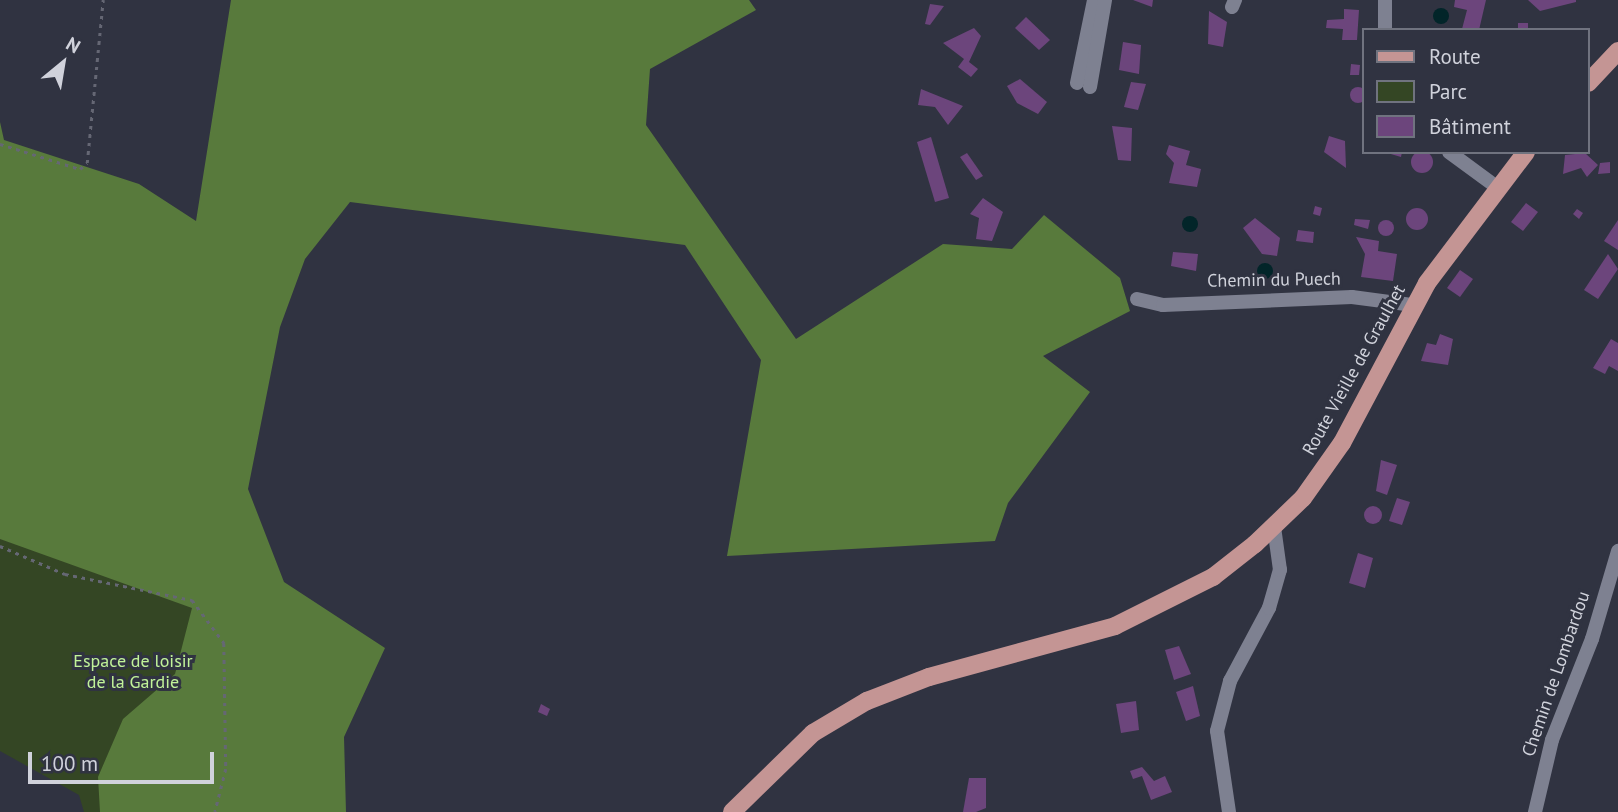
<!DOCTYPE html>
<html>
<head>
<meta charset="utf-8">
<style>
  body { margin:0 }
  #map { position:relative; width:1618px; height:812px; overflow:hidden; background:#303341; font-family:"PT Sans",sans-serif }
  div>[style] { position:absolute }
  .green>* { inset:0; background:#344624 }
  .forest>* { inset:0; background:#587a3c }
  .water>* { inset:0; background:#022529 }
  .round { border-radius:50% }
  .building>* { inset:0; background:#6c457c }
  .path>* { height:2.5px; margin-top:-1.25px; transform-origin:0; background:repeating-linear-gradient(90deg,#656774 0 3.5px,transparent 0 8.5px) }
  .minor>* { height:14px; margin:-7px; padding:0 7px; transform-origin:7px; border-radius:7px; background:#7e8191 }
  .major>* { height:18px; margin:-9px; padding:0 9px; transform-origin:9px; border-radius:9px; background:#c49594 }
  span { translate:-50% -50%; white-space:nowrap; text-align:center; line-height:1.15; -webkit-text-stroke:6px #303341; paint-order:stroke }
  .street-label { font-size:18px; color:#d0d2db }
  .park-label { font-size:18px; color:#c1f399 }
  .legend { position:absolute; left:1362px; top:28px; width:228px; height:126px; box-sizing:border-box; background:#303341; border:2px solid #70737f; margin:0; padding:9px 12px; list-style:none; font-size:21px; color:#d0d2db }
  .legend li { display:flex; align-items:center; gap:14px; height:35px }
  .legend b { width:35px; border:2px solid #70737f }
  .north { position:absolute; left:28px; top:28px; width:70px; height:70px; -webkit-text-stroke:5px #303341; paint-order:stroke; rotate:30deg; font-size:19px; font-weight:700; line-height:28px; text-align:center; color:#d0d2db }
  .north::after { content:''; display:block; margin:auto; width:24px; height:32px; background:#d0d2db; clip-path:polygon(50% 0,100% 100%,50% 72%,0 100%) }
  .scale { position:absolute; left:28px; top:752px; width:186px; height:32px; box-sizing:border-box; border:4px solid #d0d2db; border-top:0; padding-left:9px; font-size:21px; line-height:24px; white-space:nowrap; color:#d0d2db; -webkit-text-stroke:5px #303341; paint-order:stroke }
</style>
</head>
<body>
<div id="map">
  <div class="green">
    <div style="clip-path:polygon(0 178px,239px 537px,266px 812px,84px 812px,79px 795px,0 751px)"></div>
  </div>
  <div class="forest">
    <div style="clip-path:polygon(231px 0,749px 0,756px 10px,650px 69px,646px 125px,796px 339px,943px 244px,1012px 249px,1044px 215px,1120px 278px,1130px 311px,1043px 356px,1090px 392px,1008px 503px,995px 541px,727px 556px,761px 360px,685px 245px,350px 202px,305px 259px,280px 327px,248px 489px,284px 582px,385px 648px,344px 737px,346px 812px,100px 812px,98px 777px,123px 719px,175px 674px,192px 608px,0 539px,0 122px,4px 140px,139px 184px,196px 221px)"></div>
  </div>
  <div class="water">
    <div class="round" style="left:1433px;top:8px;width:16px;height:16px"></div>
    <div class="round" style="left:1182px;top:216px;width:16px;height:16px"></div>
    <div class="round" style="left:1257px;top:263px;width:16px;height:16px"></div>
  </div>
  <div class="building">
    <div style="clip-path:polygon(1133px 0,1153px 0,1152px 7px)"></div>
    <div style="clip-path:polygon(1486px 0,1479px 30px,1462px 29px,1467px 10px,1454px 7px,1455px 0)"></div>
    <div style="clip-path:polygon(1528px 0,1576px 0,1576px 2px,1540px 11px)"></div>
    <div style="clip-path:polygon(930px 4px,944px 6px,930px 25px,925px 24px)"></div>
    <div style="clip-path:polygon(1344px 9px,1359px 10px,1357px 40px,1342px 40px,1343px 29px,1326px 28px,1327px 20px,1344px 19px)"></div>
    <div style="clip-path:polygon(1209px 11px,1227px 22px,1223px 47px,1208px 44px)"></div>
    <div style="clip-path:polygon(1026px 17px,1050px 40px,1039px 50px,1015px 28px)"></div>
    <div style="clip-path:polygon(1518px 23px,1528px 23px,1528px 30px,1518px 30px)"></div>
    <div style="clip-path:polygon(974px 28px,981px 36px,969px 62px,978px 69px,971px 77px,958px 67px,964px 59px,943px 43px)"></div>
    <div style="clip-path:polygon(1123px 42px,1141px 45px,1139px 74px,1119px 70px)"></div>
    <div style="clip-path:polygon(1351px 64px,1360px 65px,1359px 75px,1350px 75px)"></div>
    <div style="clip-path:polygon(1020px 79px,1047px 102px,1038px 114px,1017px 103px,1007px 86px)"></div>
    <div style="clip-path:polygon(1131px 82px,1146px 84px,1138px 110px,1124px 107px)"></div>
    <div class="round" style="left:1350px;top:87px;width:16px;height:16px"></div>
    <div style="clip-path:polygon(921px 89px,963px 106px,948px 125px,935px 107px,918px 105px)"></div>
    <div style="clip-path:polygon(1112px 126px,1132px 128px,1131px 161px,1118px 160px)"></div>
    <div style="clip-path:polygon(1329px 136px,1345px 141px,1346px 168px,1324px 152px)"></div>
    <div style="clip-path:polygon(931px 137px,949px 198px,935px 202px,917px 142px)"></div>
    <div style="clip-path:polygon(1169px 145px,1190px 151px,1186px 165px,1201px 169px,1197px 187px,1169px 183px,1174px 163px,1166px 154px)"></div>
    <div class="round" style="left:1411px;top:151px;width:22px;height:22px"></div>
    <div style="clip-path:polygon(1384px 152px,1402px 152px,1401px 157px)"></div>
    <div style="clip-path:polygon(967px 153px,983px 176px,976px 180px,960px 157px)"></div>
    <div style="clip-path:polygon(1585px 153px,1598px 165px,1587px 177px,1581px 168px,1563px 174px,1565px 155px)"></div>
    <div style="clip-path:polygon(1610px 162px,1610px 173px,1598px 174px,1600px 163px)"></div>
    <div style="clip-path:polygon(983px 198px,1003px 212px,992px 241px,976px 239px,979px 218px,970px 214px)"></div>
    <div style="clip-path:polygon(1526px 203px,1538px 212px,1523px 231px,1511px 222px)"></div>
    <div style="clip-path:polygon(1315px 206px,1322px 208px,1320px 216px,1313px 214px)"></div>
    <div class="round" style="left:1406px;top:208px;width:22px;height:22px"></div>
    <div style="clip-path:polygon(1577px 209px,1583px 213px,1579px 219px,1573px 214px)"></div>
    <div style="clip-path:polygon(1255px 218px,1280px 238px,1277px 256px,1262px 254px,1243px 228px)"></div>
    <div style="clip-path:polygon(1355px 219px,1370px 220px,1368px 229px,1354px 225px)"></div>
    <div style="clip-path:polygon(1618px 220px,1618px 250px,1604px 241px)"></div>
    <div class="round" style="left:1378px;top:220px;width:16px;height:16px"></div>
    <div style="clip-path:polygon(1298px 230px,1314px 232px,1313px 243px,1296px 241px)"></div>
    <div style="clip-path:polygon(1356px 237px,1379px 241px,1378px 251px,1397px 254px,1393px 281px,1361px 277px,1365px 254px)"></div>
    <div style="clip-path:polygon(1173px 252px,1198px 254px,1196px 271px,1171px 266px)"></div>
    <div style="clip-path:polygon(1608px 254px,1618px 269px,1598px 299px,1584px 290px)"></div>
    <div style="clip-path:polygon(1460px 270px,1473px 279px,1460px 297px,1447px 288px)"></div>
    <div style="clip-path:polygon(1440px 334px,1453px 339px,1448px 365px,1421px 361px,1427px 343px,1436px 345px)"></div>
    <div style="clip-path:polygon(1611px 339px,1618px 343px,1618px 371px,1609px 366px,1605px 374px,1593px 368px)"></div>
    <div style="clip-path:polygon(1381px 460px,1397px 465px,1387px 495px,1376px 491px)"></div>
    <div style="clip-path:polygon(1397px 498px,1410px 502px,1402px 525px,1389px 521px)"></div>
    <div class="round" style="left:1364px;top:506px;width:18px;height:18px"></div>
    <div style="clip-path:polygon(1358px 553px,1373px 558px,1365px 588px,1349px 583px)"></div>
    <div style="clip-path:polygon(1179px 646px,1191px 674px,1174px 680px,1165px 650px)"></div>
    <div style="clip-path:polygon(1193px 686px,1200px 716px,1186px 721px,1176px 692px)"></div>
    <div style="clip-path:polygon(1136px 701px,1139px 730px,1121px 733px,1116px 704px)"></div>
    <div style="clip-path:polygon(541px 704px,550px 709px,547px 716px,538px 712px)"></div>
    <div style="clip-path:polygon(1142px 767px,1154px 781px,1165px 776px,1172px 792px,1151px 800px,1142px 776px,1133px 779px,1130px 771px)"></div>
    <div style="clip-path:polygon(969px 778px,986px 778px,986px 808px,976px 812px,963px 812px)"></div>
  </div>
  <div class="path">
    <div style="left:0;top:144px;width:84px;rotate:17.4deg"></div>
    <div style="left:80px;top:169px;width:9px;rotate:-41deg"></div>
    <div style="left:87px;top:163px;width:164px;rotate:-84.4deg"></div>
    <div style="left:0;top:546px;width:71px;rotate:23.3deg"></div>
    <div style="left:65px;top:574px;width:130px;rotate:11.6deg"></div>
    <div style="left:192px;top:600px;width:54px;rotate:53.3deg"></div>
    <div style="left:224px;top:643px;width:126px;rotate:89.1deg"></div>
    <div style="left:226px;top:769px;width:44px;rotate:104.3deg"></div>
  </div>
  <div class="minor">
    <div style="left:1232px;top:7px;width:8px;rotate:-67deg"></div>
    <div style="left:1385px;top:30px;width:30px;rotate:-90deg"></div>
    <div style="left:1077px;top:83px;width:85px;rotate:-78.4deg"></div>
    <div style="left:1090px;top:87px;width:88px;rotate:-80.2deg"></div>
    <div style="left:1449px;top:152px;width:61px;rotate:36.3deg"></div>
    <div style="left:1137px;top:299px;width:27px;rotate:13deg"></div>
    <div style="left:1163px;top:305px;width:189px;rotate:-2.4deg"></div>
    <div style="left:1352px;top:297px;width:62px;rotate:7.5deg"></div>
    <div style="left:1229px;top:812px;width:82px;rotate:-98.4deg"></div>
    <div style="left:1217px;top:731px;width:52px;rotate:-75.4deg"></div>
    <div style="left:1230px;top:681px;width:83px;rotate:-61.9deg"></div>
    <div style="left:1269px;top:608px;width:40px;rotate:-74deg"></div>
    <div style="left:1280px;top:570px;width:43px;rotate:-97.9deg"></div>
    <div style="left:1535px;top:812px;width:74px;rotate:-76.7deg"></div>
    <div style="left:1552px;top:740px;width:109px;rotate:-68.4deg"></div>
    <div style="left:1592px;top:639px;width:92px;rotate:-73.5deg"></div>
  </div>
  <div class="major">
    <div style="left:1588px;top:83px;width:44px;rotate:-46.8deg"></div>
    <div style="left:732px;top:812px;width:113px;rotate:-44.3deg"></div>
    <div style="left:813px;top:733px;width:63px;rotate:-30.7deg"></div>
    <div style="left:867px;top:701px;width:66px;rotate:-21.2deg"></div>
    <div style="left:929px;top:677px;width:193px;rotate:-15.3deg"></div>
    <div style="left:1115px;top:626px;width:110px;rotate:-26.6deg"></div>
    <div style="left:1213px;top:577px;width:53px;rotate:-38.2deg"></div>
    <div style="left:1255px;top:544px;width:66px;rotate:-43.8deg"></div>
    <div style="left:1303px;top:498px;width:67px;rotate:-54.7deg"></div>
    <div style="left:1342px;top:443px;width:181px;rotate:-62deg"></div>
    <div style="left:1427px;top:283px;width:164px;rotate:-52.9deg"></div>
  </div>
  <div class="street-label">
    <span style="left:1274px;top:280px;rotate:-1deg">Chemin du Puech</span>
    <span style="left:1354px;top:370px;rotate:-61deg">Route Vieille de Graulhet</span>
    <span style="left:1556px;top:674px;rotate:-71deg">Chemin de Lombardou</span>
  </div>
  <div class="park-label">
    <span style="left:133px;top:672px">Espace de loisir<br>de la Gardie</span>
  </div>
  <ul class="legend">
  <li><b style="height:9px;background:#c49594"></b>Route</li>
  <li><b style="height:19px;background:#344624"></b>Parc</li>
  <li><b style="height:19px;background:#6c457c"></b>Bâtiment</li>
  </ul>
  <div class="north">N</div>
  <div class="scale">100 m</div>
</div>
</body>
</html>
